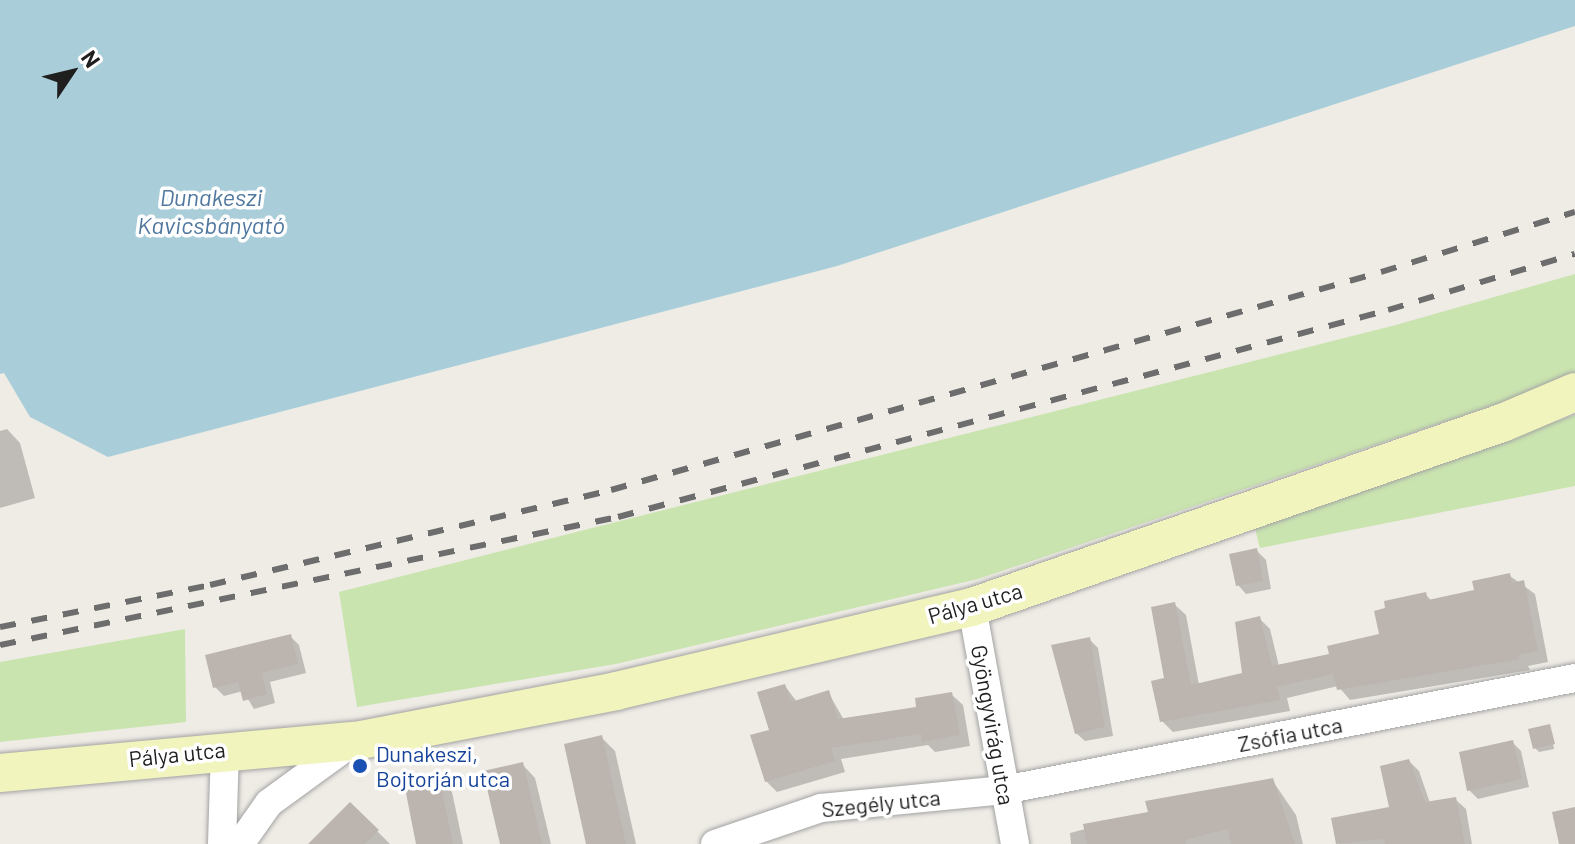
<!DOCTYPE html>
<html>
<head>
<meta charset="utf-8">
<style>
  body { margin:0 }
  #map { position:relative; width:1575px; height:844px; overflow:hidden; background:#efece6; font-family:Barlow,sans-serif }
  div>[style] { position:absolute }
  .grass>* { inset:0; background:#cae4b0 }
  .water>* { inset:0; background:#aaced9 }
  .shadow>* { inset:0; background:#0003 }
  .building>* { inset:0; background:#bcb5af }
  .roads { filter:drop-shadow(0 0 2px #a3a3a3) drop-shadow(0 0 2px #a3a3a3) }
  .street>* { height:28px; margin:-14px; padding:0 14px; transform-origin:14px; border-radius:14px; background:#fff }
  .secondary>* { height:38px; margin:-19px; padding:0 19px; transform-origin:19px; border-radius:19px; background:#f2f4be }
  .rail>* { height:6px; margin-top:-3px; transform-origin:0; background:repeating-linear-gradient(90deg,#6d6d6d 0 16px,transparent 0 32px) }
  .dots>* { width:22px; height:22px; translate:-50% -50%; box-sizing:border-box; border:4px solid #fff; border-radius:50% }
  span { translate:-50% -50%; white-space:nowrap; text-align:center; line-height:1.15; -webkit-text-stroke:7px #fff; paint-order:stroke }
  .street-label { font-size:22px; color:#1f1f1f }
  .transit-label { font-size:22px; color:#164399 }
  .left { translate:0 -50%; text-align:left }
  .water-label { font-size:24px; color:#50789f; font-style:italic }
  .north { position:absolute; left:32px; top:32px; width:80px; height:80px; -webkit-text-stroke:6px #fff; paint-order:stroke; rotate:55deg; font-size:22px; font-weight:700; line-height:32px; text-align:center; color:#1f1f1f }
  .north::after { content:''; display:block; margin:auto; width:28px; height:36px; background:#1f1f1f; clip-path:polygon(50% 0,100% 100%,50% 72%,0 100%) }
</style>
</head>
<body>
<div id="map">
  <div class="grass">
    <div style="clip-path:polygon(1575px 274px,1575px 375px,1550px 386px,978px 579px,616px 664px,357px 707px,339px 592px,1392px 326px)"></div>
    <div style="clip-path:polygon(1575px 415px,1575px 486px,1260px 548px,1254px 525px)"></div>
    <div style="clip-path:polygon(185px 629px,186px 722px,0 742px,0 662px)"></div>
  </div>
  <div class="water">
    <div style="clip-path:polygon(0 0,1575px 0,1575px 26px,837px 266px,108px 457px,30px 417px,4px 373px,0 374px)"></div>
  </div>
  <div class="shadow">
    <div style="clip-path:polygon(7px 429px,20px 443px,35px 498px,0 508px,0 431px)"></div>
    <div style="clip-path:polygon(1257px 551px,1266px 560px,1271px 589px,1246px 594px,1238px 585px)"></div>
    <div style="clip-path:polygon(1510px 576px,1535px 594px,1548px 662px,1528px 666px,1530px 670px,1350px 700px,1338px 686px,1287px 698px,1290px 711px,1173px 732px,1162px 721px,1174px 604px,1186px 615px,1199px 685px,1244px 675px,1259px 618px,1270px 629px,1279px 666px,1331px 655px,1381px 636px,1426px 595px,1432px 601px,1477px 592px)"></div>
    <div style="clip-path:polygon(290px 636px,299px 645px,306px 673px,270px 682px,275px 703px,254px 709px,243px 691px,224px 696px,215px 687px)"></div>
    <div style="clip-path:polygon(1090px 640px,1098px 648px,1113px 736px,1085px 741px,1076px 733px)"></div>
    <div style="clip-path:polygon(785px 686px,797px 702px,828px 692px,844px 720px,919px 708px,951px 694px,963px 705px,970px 746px,935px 752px,928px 745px,841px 759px,845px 772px,777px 792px,766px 781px,771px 731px)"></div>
    <div style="clip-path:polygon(1550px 726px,1554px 749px,1539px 752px,1535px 748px)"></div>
    <div style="clip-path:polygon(601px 737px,615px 751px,636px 844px,588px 844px)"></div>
    <div style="clip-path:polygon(1512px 742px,1521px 751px,1529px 787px,1478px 799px,1469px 790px)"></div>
    <div style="clip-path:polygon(1409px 761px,1419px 771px,1430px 803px,1455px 799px,1466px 809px,1472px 844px,1339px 844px,1334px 819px,1392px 808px)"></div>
    <div style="clip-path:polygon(522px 764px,535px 778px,551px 844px,502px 844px)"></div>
    <div style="clip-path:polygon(438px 778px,452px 792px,463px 844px,419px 844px)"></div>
    <div style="clip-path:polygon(1272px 780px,1296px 815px,1303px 844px,1071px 844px,1070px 833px)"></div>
    <div style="clip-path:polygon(350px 804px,390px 844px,310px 844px)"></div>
  </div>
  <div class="building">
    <div style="clip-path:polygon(1257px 548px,1263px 581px,1236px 586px,1229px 554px)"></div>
    <div style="clip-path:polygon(1510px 573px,1512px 583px,1524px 580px,1538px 651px,1518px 655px,1520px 659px,1337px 690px,1333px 674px,1277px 687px,1280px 700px,1160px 722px,1151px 681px,1164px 678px,1151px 607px,1175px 602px,1191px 685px,1242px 673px,1235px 622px,1260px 616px,1272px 666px,1329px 654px,1327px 646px,1379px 634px,1374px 611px,1385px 608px,1384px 601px,1426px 592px,1428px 600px,1474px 590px,1472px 581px)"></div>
    <div style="clip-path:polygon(291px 634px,298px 664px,262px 673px,267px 694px,243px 701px,238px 682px,213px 688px,205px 655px)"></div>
    <div style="clip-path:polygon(1090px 637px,1105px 727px,1075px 734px,1051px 645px)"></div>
    <div style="clip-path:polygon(785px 684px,791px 702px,829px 690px,838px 719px,916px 707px,915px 698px,952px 692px,960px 735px,922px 742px,921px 734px,831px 748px,835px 761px,765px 782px,750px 735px,769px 730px,757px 692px)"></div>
    <div style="clip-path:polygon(1550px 724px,1555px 744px,1533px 749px,1528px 729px)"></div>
    <div style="clip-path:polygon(602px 735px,626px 844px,586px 844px,564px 744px)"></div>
    <div style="clip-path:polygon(1513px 740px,1522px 779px,1467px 791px,1459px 752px)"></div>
    <div style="clip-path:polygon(1409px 759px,1425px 802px,1456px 797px,1465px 844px,1385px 844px,1384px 839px,1336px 844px,1331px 818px,1389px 807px,1380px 766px)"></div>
    <div style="clip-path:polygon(523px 762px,542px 844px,500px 844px,483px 771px)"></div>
    <div style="clip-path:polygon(439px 776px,453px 844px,416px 844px,404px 783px)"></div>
    <div style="clip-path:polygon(1273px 778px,1295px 844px,1231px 844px,1228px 829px,1185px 840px,1186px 844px,1087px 844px,1083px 824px,1148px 812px,1145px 801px)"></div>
    <div style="clip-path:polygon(350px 802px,379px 830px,365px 844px,308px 844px)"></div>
    <div style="clip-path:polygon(1575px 807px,1575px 844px,1559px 844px,1552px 812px)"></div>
  </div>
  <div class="roads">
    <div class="street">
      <div style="left:972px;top:607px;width:241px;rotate:79.7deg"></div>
      <div style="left:222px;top:844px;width:95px;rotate:-88.2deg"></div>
      <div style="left:240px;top:844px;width:50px;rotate:-54.7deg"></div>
      <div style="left:269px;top:803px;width:105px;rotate:-36.1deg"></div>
      <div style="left:715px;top:844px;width:112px;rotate:-18.8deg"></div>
      <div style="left:821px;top:808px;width:184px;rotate:-5.6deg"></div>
      <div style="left:1004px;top:790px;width:582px;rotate:-11.1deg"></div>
    </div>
    <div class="secondary">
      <div style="left:0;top:773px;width:356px;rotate:-5.2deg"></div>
      <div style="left:355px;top:741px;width:266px;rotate:-10.8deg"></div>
      <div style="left:616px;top:691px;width:366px;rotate:-13.3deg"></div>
      <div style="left:972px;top:607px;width:561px;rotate:-19.15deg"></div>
      <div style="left:1502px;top:423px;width:79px;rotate:-23deg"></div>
    </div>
  </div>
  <div class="rail">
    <div style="left:0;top:627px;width:214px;rotate:-11.3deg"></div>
    <div style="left:210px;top:585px;width:412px;rotate:-13.3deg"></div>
    <div style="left:611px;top:490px;width:800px;rotate:-15.81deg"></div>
    <div style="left:1381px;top:272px;width:203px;rotate:-17.2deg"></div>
    <div style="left:0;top:645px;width:631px;rotate:-11.7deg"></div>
    <div style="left:618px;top:517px;width:797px;rotate:-15.05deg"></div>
    <div style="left:1388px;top:310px;width:195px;rotate:-16.7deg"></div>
  </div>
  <div class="dots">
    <div style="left:360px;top:766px;background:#1a4fb4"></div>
  </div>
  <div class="street-label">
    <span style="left:975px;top:603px;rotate:-16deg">Pálya utca</span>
    <span style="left:993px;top:725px;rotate:80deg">Gyöngyvirág utca</span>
    <span style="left:1290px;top:734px;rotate:-11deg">Zsófia utca</span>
    <span style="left:177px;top:754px;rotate:-6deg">Pálya utca</span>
    <span style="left:881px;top:803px;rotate:-6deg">Szegély utca</span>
  </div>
  <div class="transit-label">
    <span class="left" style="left:376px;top:766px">Dunakeszi,<br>Bojtorján utca</span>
  </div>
  <div class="water-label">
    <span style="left:211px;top:211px">Dunakeszi<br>Kavicsbányató</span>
  </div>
  <div class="north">N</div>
</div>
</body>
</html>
